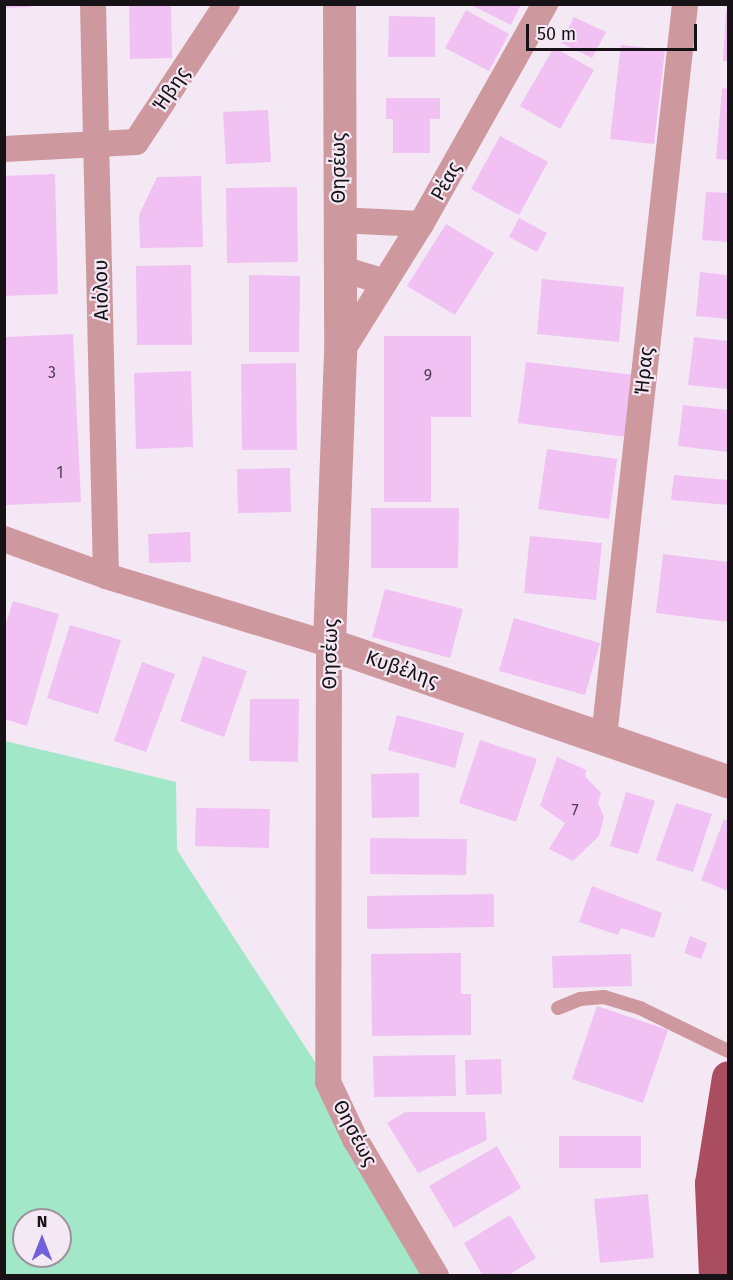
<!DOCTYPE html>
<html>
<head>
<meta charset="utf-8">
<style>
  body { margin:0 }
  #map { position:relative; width:733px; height:1280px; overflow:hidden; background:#f3e8f4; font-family:"Fira Sans",sans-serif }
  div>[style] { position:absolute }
  .green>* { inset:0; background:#a2e7c7 }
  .building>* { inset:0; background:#f1c1f4 }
  .service>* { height:14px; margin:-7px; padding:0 7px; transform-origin:7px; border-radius:7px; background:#ce989f }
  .minor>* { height:26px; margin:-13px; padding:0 13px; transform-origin:13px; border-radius:13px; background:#ce989f }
  .tertiary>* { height:33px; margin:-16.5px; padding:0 16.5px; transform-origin:16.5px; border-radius:16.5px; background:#ce989f }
  .primary>* { height:33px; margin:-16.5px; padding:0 16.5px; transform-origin:16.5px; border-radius:16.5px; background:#ab4d60 }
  span { translate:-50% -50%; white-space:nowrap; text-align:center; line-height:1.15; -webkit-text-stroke:4.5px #f3e8f4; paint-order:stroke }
  .number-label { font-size:16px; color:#4d3e4e }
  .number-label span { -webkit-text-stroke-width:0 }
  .street-label { font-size:20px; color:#161216 }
  .frame { position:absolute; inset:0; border:6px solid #161216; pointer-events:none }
  .north { position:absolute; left:12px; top:1208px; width:60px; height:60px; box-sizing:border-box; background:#f3e8f4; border:2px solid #9b929b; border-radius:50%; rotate:0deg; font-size:16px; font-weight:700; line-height:24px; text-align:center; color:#161216 }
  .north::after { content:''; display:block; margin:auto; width:21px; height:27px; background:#7061db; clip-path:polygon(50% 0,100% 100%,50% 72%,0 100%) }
  .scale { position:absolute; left:526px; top:24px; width:171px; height:27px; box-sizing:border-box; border:3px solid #161216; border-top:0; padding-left:8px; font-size:18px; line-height:21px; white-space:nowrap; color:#161216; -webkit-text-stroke:4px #f3e8f4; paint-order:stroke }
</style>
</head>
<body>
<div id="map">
  <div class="green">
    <div style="clip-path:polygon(evenodd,5px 741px,176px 782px,177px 850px,328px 1082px,436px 1275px,5px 1276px,5px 741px,24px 1220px,60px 1220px,60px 1256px,24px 1256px,24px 1220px)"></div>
  </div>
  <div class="building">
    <div style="clip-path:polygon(4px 4px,31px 4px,31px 7px,4px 8px)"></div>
    <div style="clip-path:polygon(129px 4px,171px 4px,172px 58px,130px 59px)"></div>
    <div style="clip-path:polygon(469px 4px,521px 4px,511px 25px)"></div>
    <div style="clip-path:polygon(466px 10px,509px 34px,489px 71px,445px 48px)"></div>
    <div style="clip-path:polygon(726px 11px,728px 11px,728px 61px,723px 61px)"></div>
    <div style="clip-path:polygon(389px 16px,435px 17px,435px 57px,388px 57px)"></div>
    <div style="clip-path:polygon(574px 17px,606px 32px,592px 58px,561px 43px)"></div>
    <div style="clip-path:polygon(621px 45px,665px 50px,654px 144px,610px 139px)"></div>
    <div style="clip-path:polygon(554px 47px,594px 70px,560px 129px,520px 106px)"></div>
    <div style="clip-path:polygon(722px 88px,728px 89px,728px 160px,716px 159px)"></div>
    <div style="clip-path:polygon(386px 98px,440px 98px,440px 119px,430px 119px,430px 153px,393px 153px,393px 119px,386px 119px)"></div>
    <div style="clip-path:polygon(268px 110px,271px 162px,226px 164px,223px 112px)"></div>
    <div style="clip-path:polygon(500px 136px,548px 162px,519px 215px,471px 189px)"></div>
    <div style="clip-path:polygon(55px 174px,58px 294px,4px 296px,4px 176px)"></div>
    <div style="clip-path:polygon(201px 176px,203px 247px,140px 248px,139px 215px,157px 177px)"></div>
    <div style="clip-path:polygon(297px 187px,298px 262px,227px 263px,226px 188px)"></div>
    <div style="clip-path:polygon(706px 192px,728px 193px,728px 242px,702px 240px)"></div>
    <div style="clip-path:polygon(519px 218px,547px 233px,537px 252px,509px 237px)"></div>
    <div style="clip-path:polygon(446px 224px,494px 253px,455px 315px,407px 286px)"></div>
    <div style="clip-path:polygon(191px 265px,192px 345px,137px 345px,136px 266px)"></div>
    <div style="clip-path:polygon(700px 272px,728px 275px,728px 319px,696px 316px)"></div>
    <div style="clip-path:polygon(249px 275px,300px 276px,299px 352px,249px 352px)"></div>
    <div style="clip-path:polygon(542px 279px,624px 287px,619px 342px,537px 334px)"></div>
    <div style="clip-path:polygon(73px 334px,81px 502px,5px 505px,5px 337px)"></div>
    <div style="clip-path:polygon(384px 336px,471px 336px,471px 417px,431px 417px,431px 502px,384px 502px)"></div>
    <div style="clip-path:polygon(694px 337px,728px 341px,728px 389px,688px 385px)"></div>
    <div style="clip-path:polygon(526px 362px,634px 375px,626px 437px,518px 423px)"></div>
    <div style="clip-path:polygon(296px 363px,297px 450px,242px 450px,241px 364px)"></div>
    <div style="clip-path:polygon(191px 371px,193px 447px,136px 449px,134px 373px)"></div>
    <div style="clip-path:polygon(683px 405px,728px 410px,728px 452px,678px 446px)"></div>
    <div style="clip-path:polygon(547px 449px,617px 459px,609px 519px,538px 509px)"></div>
    <div style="clip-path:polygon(290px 468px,291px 512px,238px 513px,237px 469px)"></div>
    <div style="clip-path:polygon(674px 475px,728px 480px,728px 505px,671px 500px)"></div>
    <div style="clip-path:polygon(371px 508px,459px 508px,458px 568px,371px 568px)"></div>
    <div style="clip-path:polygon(190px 532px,191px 562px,149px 563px,148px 534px)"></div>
    <div style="clip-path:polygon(530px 536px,602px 543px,596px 600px,524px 593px)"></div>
    <div style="clip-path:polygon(663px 554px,728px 562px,728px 622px,656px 613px)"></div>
    <div style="clip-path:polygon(385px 589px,463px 609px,450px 658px,372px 637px)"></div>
    <div style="clip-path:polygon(13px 601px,59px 614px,27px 726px,4px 719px,4px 629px)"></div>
    <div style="clip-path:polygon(514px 618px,600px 643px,585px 695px,499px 671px)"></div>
    <div style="clip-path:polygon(70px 625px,121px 640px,98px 714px,47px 698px)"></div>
    <div style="clip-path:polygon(203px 656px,247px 671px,224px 737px,180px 721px)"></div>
    <div style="clip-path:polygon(142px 662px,175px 674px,146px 752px,114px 741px)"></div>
    <div style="clip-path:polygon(250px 699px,299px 699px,298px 762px,249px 761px)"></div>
    <div style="clip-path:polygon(397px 715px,464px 733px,455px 768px,388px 750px)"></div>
    <div style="clip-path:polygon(480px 740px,537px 759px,516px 822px,459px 803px)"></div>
    <div style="clip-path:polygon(557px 757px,586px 770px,585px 776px,601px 793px,598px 803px,604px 817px,599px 836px,573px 861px,549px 849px,565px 823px,540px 806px)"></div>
    <div style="clip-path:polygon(419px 773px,419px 817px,372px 818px,371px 774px)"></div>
    <div style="clip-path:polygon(626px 792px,655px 801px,638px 854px,610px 846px)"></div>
    <div style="clip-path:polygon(676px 803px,712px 814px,693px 872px,656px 860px)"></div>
    <div style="clip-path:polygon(196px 808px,270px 809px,269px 848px,195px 846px)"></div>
    <div style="clip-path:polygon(724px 819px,728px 821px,728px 891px,701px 880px)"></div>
    <div style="clip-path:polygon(370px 838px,467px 839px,466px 875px,370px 874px)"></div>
    <div style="clip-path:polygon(592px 886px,662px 913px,654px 938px,621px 928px,618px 935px,579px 922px)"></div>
    <div style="clip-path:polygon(494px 894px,494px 927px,367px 929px,367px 896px)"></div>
    <div style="clip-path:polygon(690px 936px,707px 943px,701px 959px,684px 953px)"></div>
    <div style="clip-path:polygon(461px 953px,461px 994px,471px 994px,471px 1035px,372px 1036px,371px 954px)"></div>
    <div style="clip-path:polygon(631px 954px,632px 986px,553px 988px,552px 956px)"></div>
    <div style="clip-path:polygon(597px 1006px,668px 1030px,643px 1103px,572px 1079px)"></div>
    <div style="clip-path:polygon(455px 1055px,456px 1096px,374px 1097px,373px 1056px)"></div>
    <div style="clip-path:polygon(501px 1059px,502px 1094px,466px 1095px,465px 1060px)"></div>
    <div style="clip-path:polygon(405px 1112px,485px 1112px,487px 1140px,418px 1173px,387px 1123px)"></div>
    <div style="clip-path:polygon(559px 1136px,641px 1136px,641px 1168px,559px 1168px)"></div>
    <div style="clip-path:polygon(497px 1146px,521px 1188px,454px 1228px,429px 1186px)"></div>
    <div style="clip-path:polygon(648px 1194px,654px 1258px,600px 1263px,594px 1199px)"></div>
    <div style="clip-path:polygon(510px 1215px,536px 1258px,507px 1276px,483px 1276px,464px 1243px)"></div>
  </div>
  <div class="service">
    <div style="left:558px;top:1008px;width:24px;rotate:-22deg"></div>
    <div style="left:580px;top:999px;width:24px;rotate:-5deg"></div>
    <div style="left:604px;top:997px;width:38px;rotate:17deg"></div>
    <div style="left:640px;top:1008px;width:98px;rotate:26deg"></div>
  </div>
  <div class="minor">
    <div style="left:93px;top:4px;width:572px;rotate:88.7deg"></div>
    <div style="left:4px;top:149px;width:132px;rotate:-3deg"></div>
    <div style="left:136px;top:142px;width:165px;rotate:-56.6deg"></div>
    <div style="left:338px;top:220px;width:83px;rotate:2.8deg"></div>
    <div style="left:339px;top:268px;width:48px;rotate:16.9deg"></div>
    <div style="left:340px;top:354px;width:153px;rotate:-58.1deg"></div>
    <div style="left:421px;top:224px;width:253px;rotate:-60.6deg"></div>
    <div style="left:4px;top:539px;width:109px;rotate:19.9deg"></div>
    <div style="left:106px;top:576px;width:233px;rotate:17deg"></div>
    <div style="left:329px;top:644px;width:438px;rotate:90.1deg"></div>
    <div style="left:328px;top:1082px;width:63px;rotate:64.7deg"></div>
    <div style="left:355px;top:1139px;width:159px;rotate:59.4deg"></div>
    <div style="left:604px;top:737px;width:737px;rotate:-83.69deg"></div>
  </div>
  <div class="tertiary">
    <div style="left:339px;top:4px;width:350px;rotate:89.8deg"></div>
    <div style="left:340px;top:354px;width:290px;rotate:92.2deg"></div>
    <div style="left:329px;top:644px;width:422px;rotate:19deg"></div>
  </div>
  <div class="primary">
    <div style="left:715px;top:1276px;width:93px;rotate:-92.5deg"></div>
    <div style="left:711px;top:1183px;width:107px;rotate:-80.9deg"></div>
  </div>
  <div class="number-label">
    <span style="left:52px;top:373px">3</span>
    <span style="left:428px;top:376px">9</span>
    <span style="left:60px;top:473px">1</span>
    <span style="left:575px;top:811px">7</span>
  </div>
  <div class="street-label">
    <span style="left:171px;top:89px;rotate:-56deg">Ήβης</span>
    <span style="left:338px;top:168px;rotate:-90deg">Θησέως</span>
    <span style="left:446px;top:181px;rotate:-61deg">Ρέας</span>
    <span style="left:101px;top:290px;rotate:-91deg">Αιόλου</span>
    <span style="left:644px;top:371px;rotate:-84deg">Ήρας</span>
    <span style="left:330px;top:654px;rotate:-89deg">Θησέως</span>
    <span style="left:402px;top:669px;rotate:19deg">Κυβέλης</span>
    <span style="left:355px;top:1133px;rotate:62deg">Θησέως</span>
  </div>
  <div class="frame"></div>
  <div class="north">N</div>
  <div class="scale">50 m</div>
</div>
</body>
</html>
